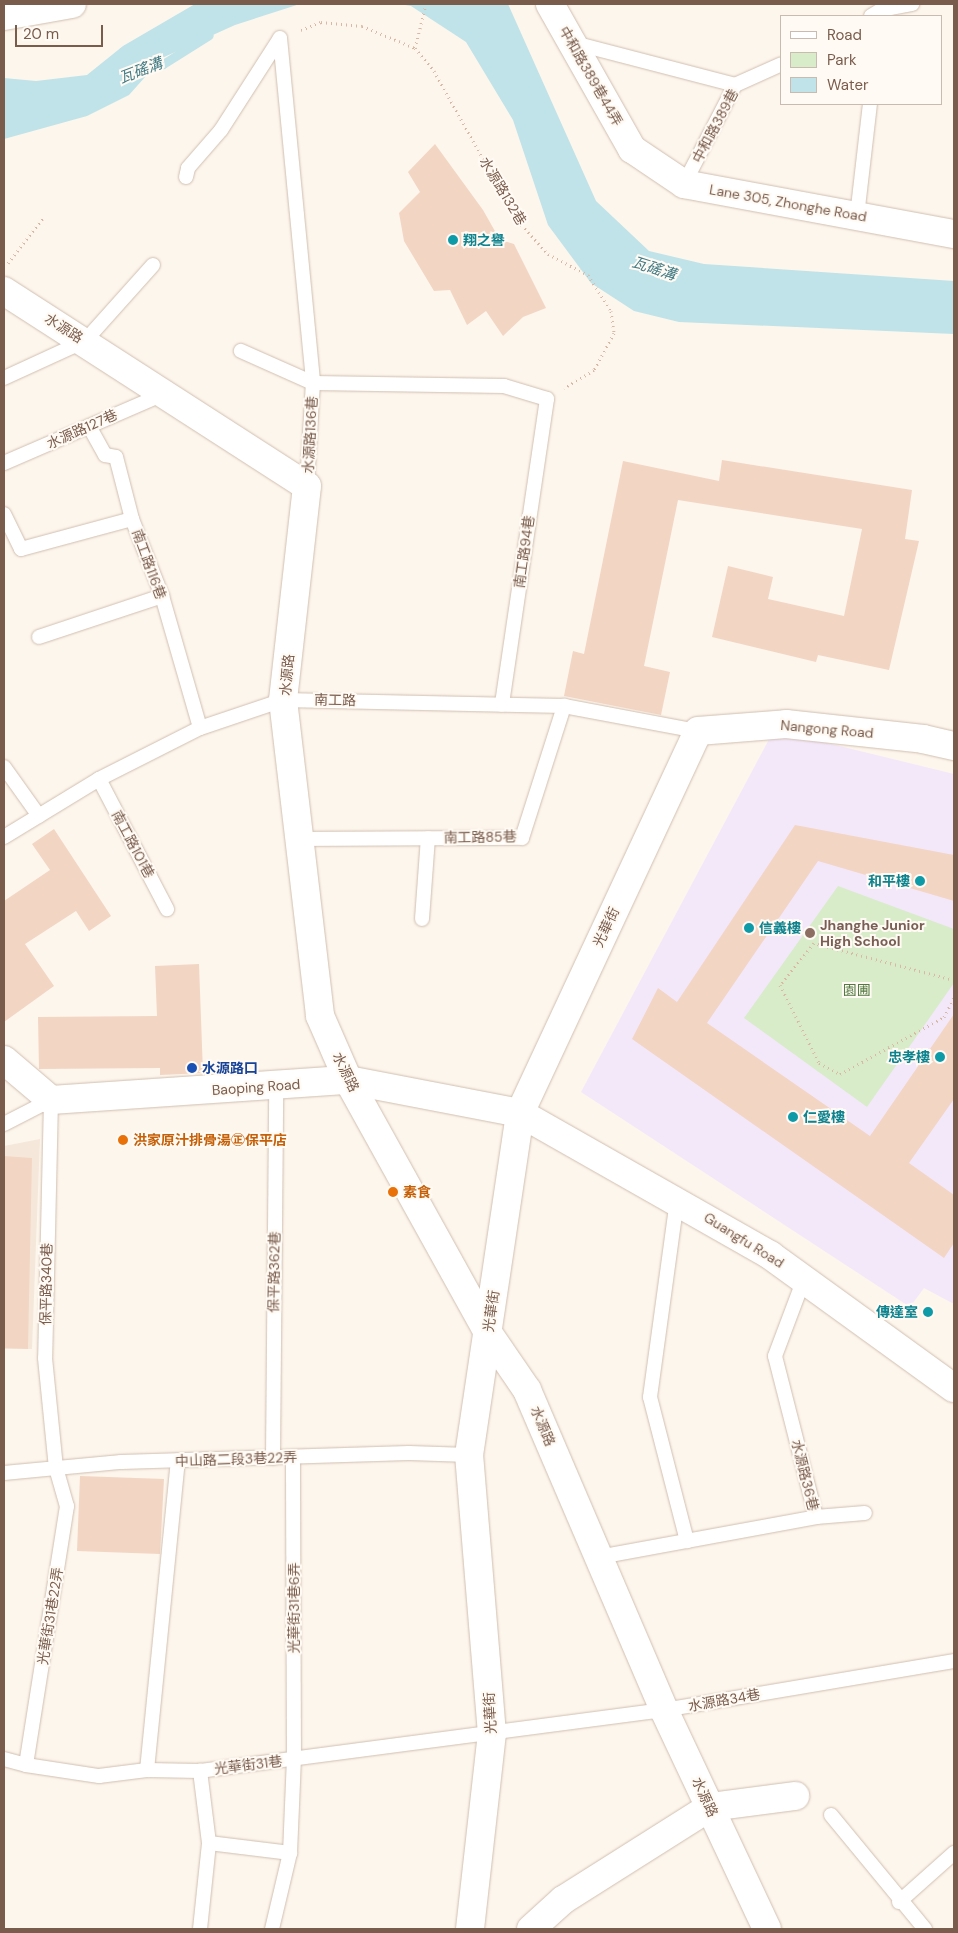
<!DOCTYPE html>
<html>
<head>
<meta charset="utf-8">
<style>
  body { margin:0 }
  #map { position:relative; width:958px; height:1933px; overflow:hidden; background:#fdf6ec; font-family:"DM Sans","Noto Sans TC",sans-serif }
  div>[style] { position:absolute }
  .residential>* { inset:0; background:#f5e8da }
  .education>* { inset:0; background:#f3e8fa }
  .green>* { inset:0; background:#d8ecc9 }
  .water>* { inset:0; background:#bfe3e8 }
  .stream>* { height:9px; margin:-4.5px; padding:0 4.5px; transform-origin:4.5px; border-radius:4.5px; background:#bfe3e8 }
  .building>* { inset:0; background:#f3d5c3 }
  .path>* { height:3px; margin-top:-1.5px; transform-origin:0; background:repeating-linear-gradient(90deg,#d9b8a5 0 1px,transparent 0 5px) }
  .roads { filter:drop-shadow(0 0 1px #d1beb0) drop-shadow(0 0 1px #d1beb0) }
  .service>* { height:14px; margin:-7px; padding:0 7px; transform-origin:7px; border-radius:7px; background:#fff }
  .minor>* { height:28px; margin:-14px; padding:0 14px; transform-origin:14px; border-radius:14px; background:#fff }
  .dots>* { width:14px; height:14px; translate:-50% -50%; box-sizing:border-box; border:2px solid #fffaf3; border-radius:50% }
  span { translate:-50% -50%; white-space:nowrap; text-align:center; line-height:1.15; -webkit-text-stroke:4px #fffaf3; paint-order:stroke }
  .street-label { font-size:14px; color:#7a5c4d }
  .culture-label { font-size:14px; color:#0d838f; font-weight:700 }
  .left { translate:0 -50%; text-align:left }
  .right { translate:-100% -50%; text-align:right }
  .education-label { font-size:14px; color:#785e54; font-weight:700 }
  .park-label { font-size:14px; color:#537a41 }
  .transit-label { font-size:14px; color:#164399; font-weight:700 }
  .food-label { font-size:14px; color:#c56008; font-weight:700 }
  .water-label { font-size:15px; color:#437c86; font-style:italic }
  .frame { position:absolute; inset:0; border:5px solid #7a5c4d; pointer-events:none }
  .legend { position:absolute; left:780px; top:15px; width:162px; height:90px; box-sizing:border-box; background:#fffaf3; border:1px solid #cabbb1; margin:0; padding:6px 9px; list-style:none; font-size:15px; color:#7a5c4d }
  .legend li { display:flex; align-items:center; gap:10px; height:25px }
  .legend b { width:25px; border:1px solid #cabbb1 }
  .scale { position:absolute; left:15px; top:25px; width:88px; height:22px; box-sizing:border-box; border:2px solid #7a5c4d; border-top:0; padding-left:6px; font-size:15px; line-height:18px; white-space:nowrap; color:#7a5c4d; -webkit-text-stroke:4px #fffaf3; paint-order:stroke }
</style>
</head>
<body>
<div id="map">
  <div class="residential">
    <div style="clip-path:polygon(40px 1139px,32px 1349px,4px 1349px,4px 1146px)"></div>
  </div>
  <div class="education">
    <div style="clip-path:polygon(774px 730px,954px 774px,954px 1304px,924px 1288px,910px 1307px,581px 1092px)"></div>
  </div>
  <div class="green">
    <div style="clip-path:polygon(838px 886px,954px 929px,954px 983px,867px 1107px,744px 1018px)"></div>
  </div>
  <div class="water">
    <div style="clip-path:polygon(195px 4px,300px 4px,235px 25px,162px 58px,129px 95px,87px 116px,4px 139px,4px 78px,36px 81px,87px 75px,123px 46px)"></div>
    <div style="clip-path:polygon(399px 4px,508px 4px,596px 201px,649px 251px,704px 264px,954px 281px,954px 334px,679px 322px,634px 311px,591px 283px,548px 225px,513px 120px,466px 42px,411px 6px)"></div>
  </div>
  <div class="stream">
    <div style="left:144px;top:71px;width:20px;rotate:-20deg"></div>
    <div style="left:163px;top:64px;width:54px;rotate:-32.2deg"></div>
  </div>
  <div class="building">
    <div style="clip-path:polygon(435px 144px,483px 210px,500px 240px,514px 244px,546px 308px,523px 317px,503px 336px,486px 311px,467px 325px,450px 290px,434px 291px,404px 241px,399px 213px,420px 192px,408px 172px)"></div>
    <div style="clip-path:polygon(722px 460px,912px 490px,905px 539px,919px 541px,889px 670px,818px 655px,816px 662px,712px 637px,728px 566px,773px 577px,768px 599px,844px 616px,862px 529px,678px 500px,644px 666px,670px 672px,661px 715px,564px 696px,573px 651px,584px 654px,623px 461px,719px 481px)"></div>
    <div style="clip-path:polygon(795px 825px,954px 855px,954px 901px,818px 861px,707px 1023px,870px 1136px,954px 1014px,954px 1099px,909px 1163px,954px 1195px,954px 1243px,944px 1258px,632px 1039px,658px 988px,677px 1002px)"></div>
    <div style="clip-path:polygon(54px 829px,111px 916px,89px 931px,76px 911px,25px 944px,54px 986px,4px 1022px,4px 901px,50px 870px,32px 844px)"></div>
    <div style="clip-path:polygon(199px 964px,203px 1073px,160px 1075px,160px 1068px,39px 1069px,38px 1017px,157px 1016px,155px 966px)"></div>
    <div style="clip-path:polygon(4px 1156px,32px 1158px,28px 1349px,4px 1348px)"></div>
    <div style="clip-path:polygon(80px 1476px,164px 1479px,160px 1554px,77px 1551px)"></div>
  </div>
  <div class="path">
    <div style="left:301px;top:30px;width:22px;rotate:-22deg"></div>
    <div style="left:321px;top:22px;width:41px;rotate:5.6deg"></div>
    <div style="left:362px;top:26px;width:57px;rotate:22.5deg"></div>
    <div style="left:415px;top:48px;width:30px;rotate:50deg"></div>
    <div style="left:434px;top:71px;width:172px;rotate:60.8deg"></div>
    <div style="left:518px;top:221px;width:45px;rotate:47.7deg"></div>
    <div style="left:548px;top:254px;width:45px;rotate:27.7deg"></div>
    <div style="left:588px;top:275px;width:43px;rotate:57.4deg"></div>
    <div style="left:611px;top:311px;width:22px;rotate:82deg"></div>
    <div style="left:614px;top:333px;width:42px;rotate:118.4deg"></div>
    <div style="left:594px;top:370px;width:35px;rotate:149deg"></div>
    <div style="left:415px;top:48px;width:45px;rotate:-76deg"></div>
    <div style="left:8px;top:263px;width:57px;rotate:-52.1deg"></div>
    <div style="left:954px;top:980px;width:145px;rotate:-165.2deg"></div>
    <div style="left:814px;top:943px;width:54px;rotate:129deg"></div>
    <div style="left:780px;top:985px;width:87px;rotate:63.4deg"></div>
    <div style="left:819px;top:1063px;width:24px;rotate:28deg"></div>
    <div style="left:840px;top:1074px;width:119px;rotate:-28.7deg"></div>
    <div style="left:944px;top:1017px;width:22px;rotate:-63deg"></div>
  </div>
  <div class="roads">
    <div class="service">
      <div style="left:871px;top:16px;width:12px;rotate:-31deg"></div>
      <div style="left:881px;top:10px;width:32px;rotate:-11deg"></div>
      <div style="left:574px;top:43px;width:166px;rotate:14.6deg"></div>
      <div style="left:186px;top:177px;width:9px;rotate:-77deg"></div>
      <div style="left:188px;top:168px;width:50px;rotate:-49deg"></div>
      <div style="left:221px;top:130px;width:109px;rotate:-57.3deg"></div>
      <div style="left:280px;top:38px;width:347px;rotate:84.5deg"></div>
      <div style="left:313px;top:383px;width:79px;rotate:-156deg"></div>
      <div style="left:684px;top:184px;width:111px;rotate:-62.7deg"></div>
      <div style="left:735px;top:85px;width:51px;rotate:-24.1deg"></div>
      <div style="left:857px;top:216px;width:113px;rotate:-83.4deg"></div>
      <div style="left:4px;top:378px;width:89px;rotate:-24.6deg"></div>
      <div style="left:85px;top:341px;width:102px;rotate:-48.2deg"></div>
      <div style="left:89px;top:426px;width:33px;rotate:61deg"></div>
      <div style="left:105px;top:455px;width:11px;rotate:10deg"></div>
      <div style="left:116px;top:457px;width:64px;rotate:75.5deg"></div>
      <div style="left:4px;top:463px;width:171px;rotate:-23.4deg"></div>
      <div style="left:307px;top:486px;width:103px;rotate:-86.7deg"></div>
      <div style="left:313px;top:383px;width:191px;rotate:0.9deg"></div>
      <div style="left:504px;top:386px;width:45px;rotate:16.8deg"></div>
      <div style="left:547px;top:399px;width:309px;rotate:98.4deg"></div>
      <div style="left:4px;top:514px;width:39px;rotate:64deg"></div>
      <div style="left:21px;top:549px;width:115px;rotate:-15.1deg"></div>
      <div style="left:132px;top:519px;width:83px;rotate:68.7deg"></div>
      <div style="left:162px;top:596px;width:137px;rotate:73.9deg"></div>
      <div style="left:39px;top:637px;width:130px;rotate:-18.4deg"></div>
      <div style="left:4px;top:767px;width:60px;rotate:54.5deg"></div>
      <div style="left:99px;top:779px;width:147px;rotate:62.4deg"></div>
      <div style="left:4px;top:837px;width:111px;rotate:-31.4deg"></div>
      <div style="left:99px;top:779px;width:113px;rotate:-26.8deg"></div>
      <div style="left:200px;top:728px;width:88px;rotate:-18.6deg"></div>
      <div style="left:283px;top:700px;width:281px;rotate:1.2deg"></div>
      <div style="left:564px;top:706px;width:136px;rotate:10.6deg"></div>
      <div style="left:301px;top:839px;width:221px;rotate:-0.3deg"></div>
      <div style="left:522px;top:838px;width:139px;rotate:-72.3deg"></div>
      <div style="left:422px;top:919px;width:81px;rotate:-85.8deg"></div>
      <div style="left:4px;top:1124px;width:53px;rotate:-27.1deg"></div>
      <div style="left:51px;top:1100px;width:258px;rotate:91.3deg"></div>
      <div style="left:45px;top:1358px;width:111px;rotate:84.3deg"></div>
      <div style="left:56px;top:1468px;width:40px;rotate:74deg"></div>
      <div style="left:67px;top:1506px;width:262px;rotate:99deg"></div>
      <div style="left:677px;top:1200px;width:199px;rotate:97.8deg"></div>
      <div style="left:650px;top:1397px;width:149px;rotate:75.6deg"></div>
      <div style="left:273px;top:1458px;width:372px;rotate:-89.5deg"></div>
      <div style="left:4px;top:1473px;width:118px;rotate:-5.4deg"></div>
      <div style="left:121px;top:1462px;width:288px;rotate:-1.8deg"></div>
      <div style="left:409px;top:1453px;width:60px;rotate:1.9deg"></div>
      <div style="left:816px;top:1517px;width:49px;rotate:-4.7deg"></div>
      <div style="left:599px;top:1557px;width:221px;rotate:-10.4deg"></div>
      <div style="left:816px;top:1517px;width:166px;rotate:-104.3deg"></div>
      <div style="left:775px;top:1356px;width:82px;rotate:-69.4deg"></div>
      <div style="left:4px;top:1759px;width:23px;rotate:15deg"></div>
      <div style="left:26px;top:1765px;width:74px;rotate:8.6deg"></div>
      <div style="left:99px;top:1776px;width:48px;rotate:-7.1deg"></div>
      <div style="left:147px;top:1770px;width:53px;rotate:1.1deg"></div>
      <div style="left:200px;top:1771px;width:468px;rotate:-7.5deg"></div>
      <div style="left:664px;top:1710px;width:294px;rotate:-9.6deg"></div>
      <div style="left:147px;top:1770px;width:311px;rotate:-84.3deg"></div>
      <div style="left:831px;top:1815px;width:148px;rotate:50.5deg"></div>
      <div style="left:209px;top:1843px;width:82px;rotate:7deg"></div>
      <div style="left:899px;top:1902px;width:74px;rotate:-41.7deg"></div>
      <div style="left:200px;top:1929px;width:86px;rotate:-84deg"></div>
      <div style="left:209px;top:1843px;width:73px;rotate:-97.1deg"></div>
      <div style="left:272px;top:1929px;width:78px;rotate:-76.7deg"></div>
      <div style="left:290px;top:1853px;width:94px;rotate:-87.6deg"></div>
      <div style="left:294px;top:1759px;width:302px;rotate:-90.2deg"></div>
    </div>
    <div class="minor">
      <div style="left:550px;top:4px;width:167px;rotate:60.5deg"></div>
      <div style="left:632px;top:149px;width:63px;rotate:33.9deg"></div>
      <div style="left:684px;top:184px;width:275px;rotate:10.5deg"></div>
      <div style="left:4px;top:16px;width:69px;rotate:-10deg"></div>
      <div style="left:4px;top:291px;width:360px;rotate:32.8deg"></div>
      <div style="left:307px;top:486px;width:215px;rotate:96.4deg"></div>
      <div style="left:283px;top:700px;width:318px;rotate:83.3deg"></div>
      <div style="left:320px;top:1016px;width:70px;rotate:66.4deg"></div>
      <div style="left:348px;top:1080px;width:289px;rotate:61deg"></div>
      <div style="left:488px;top:1333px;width:69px;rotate:55.6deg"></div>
      <div style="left:527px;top:1390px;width:348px;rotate:66.8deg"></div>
      <div style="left:664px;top:1710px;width:242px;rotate:64.8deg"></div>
      <div style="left:4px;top:1060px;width:62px;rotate:40.4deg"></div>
      <div style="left:51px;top:1100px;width:298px;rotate:-3.9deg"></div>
      <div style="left:348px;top:1080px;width:175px;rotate:10.9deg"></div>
      <div style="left:520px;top:1113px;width:288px;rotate:29.6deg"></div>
      <div style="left:770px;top:1255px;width:227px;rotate:35.9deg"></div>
      <div style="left:470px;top:1929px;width:196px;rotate:-83.6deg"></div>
      <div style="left:492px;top:1734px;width:280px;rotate:-94.7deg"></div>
      <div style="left:469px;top:1455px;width:346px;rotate:-81.5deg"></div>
      <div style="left:520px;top:1113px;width:421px;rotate:-65deg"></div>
      <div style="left:698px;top:731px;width:88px;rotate:-4.5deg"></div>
      <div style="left:786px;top:724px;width:138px;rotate:6.2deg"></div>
      <div style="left:923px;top:739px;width:32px;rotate:13deg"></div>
      <div style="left:531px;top:1929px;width:43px;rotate:-42.2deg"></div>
      <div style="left:563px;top:1900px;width:174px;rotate:-32.3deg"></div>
      <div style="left:710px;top:1807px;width:86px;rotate:-7.4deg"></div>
    </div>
  </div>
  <div class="dots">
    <div style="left:453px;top:240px;background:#0f9aa8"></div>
    <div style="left:920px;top:881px;background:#0f9aa8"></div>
    <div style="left:749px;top:928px;background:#0f9aa8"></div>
    <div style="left:810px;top:933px;background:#8d6e63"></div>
    <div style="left:940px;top:1057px;background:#0f9aa8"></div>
    <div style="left:192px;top:1068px;background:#1a4fb4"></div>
    <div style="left:793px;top:1117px;background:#0f9aa8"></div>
    <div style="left:123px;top:1140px;background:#e8710a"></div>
    <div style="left:393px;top:1192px;background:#e8710a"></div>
    <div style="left:928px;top:1312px;background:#0f9aa8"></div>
  </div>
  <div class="street-label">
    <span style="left:591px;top:76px;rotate:60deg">中和路389巷44弄</span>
    <span style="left:715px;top:126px;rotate:-62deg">中和路389巷</span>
    <span style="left:503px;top:191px;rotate:59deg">水源路132巷</span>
    <span style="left:788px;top:203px;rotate:10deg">Lane 305, Zhonghe Road</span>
    <span style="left:64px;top:328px;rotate:32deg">水源路</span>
    <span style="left:82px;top:429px;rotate:-24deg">水源路127巷</span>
    <span style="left:310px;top:435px;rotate:-87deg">水源路136巷</span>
    <span style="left:524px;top:552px;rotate:-82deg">南工路94巷</span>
    <span style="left:149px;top:564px;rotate:70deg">南工路116巷</span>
    <span style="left:287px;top:675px;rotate:-85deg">水源路</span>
    <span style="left:335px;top:700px;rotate:1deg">南工路</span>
    <span style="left:827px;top:729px;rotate:5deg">Nangong Road</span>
    <span style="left:480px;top:837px;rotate:-1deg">南工路85巷</span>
    <span style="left:133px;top:844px;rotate:62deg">南工路101巷</span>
    <span style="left:606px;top:927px;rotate:-65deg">光華街</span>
    <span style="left:346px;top:1072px;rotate:64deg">水源路</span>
    <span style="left:256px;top:1087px;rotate:-4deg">Baoping Road</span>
    <span style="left:744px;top:1240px;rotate:32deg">Guangfu Road</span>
    <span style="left:274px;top:1272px;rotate:-89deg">保平路362巷</span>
    <span style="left:46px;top:1284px;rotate:-89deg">保平路340巷</span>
    <span style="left:491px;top:1311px;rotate:-82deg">光華街</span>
    <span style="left:543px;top:1426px;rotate:67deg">水源路</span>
    <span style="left:236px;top:1459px;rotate:-2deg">中山路二段3巷22弄</span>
    <span style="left:805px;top:1475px;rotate:76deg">水源路36巷</span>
    <span style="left:294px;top:1608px;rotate:-90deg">光華街31巷6弄</span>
    <span style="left:50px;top:1616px;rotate:-81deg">光華街31巷22弄</span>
    <span style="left:724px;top:1700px;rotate:-10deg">水源路34巷</span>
    <span style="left:490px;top:1713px;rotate:-93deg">光華街</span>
    <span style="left:248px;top:1765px;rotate:-7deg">光華街31巷</span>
    <span style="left:705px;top:1797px;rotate:65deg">水源路</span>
  </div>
  <div class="culture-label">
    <span class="left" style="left:463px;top:240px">翔之譽</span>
    <span class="right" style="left:910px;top:881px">和平樓</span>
    <span class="left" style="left:759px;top:928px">信義樓</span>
    <span class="right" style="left:930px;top:1057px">忠孝樓</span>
    <span class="left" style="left:803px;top:1117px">仁愛樓</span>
    <span class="right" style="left:918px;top:1312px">傳達室</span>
  </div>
  <div class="education-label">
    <span class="left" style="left:820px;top:933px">Jhanghe Junior<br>High School</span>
  </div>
  <div class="park-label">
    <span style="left:857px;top:990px">園圃</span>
  </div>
  <div class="transit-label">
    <span class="left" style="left:202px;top:1068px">水源路口</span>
  </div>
  <div class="food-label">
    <span class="left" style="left:133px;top:1140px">洪家原汁排骨湯㊣保平店</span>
    <span class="left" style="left:403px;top:1192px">素食</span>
  </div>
  <div class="water-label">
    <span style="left:141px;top:71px;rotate:-21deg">瓦磘溝</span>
    <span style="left:654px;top:269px;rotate:18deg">瓦磘溝</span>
  </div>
  <div class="frame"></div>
  <ul class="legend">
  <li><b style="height:6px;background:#fff"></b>Road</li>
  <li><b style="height:14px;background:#d8ecc9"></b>Park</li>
  <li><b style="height:14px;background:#bfe3e8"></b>Water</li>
  </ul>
  <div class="scale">20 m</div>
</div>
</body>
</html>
